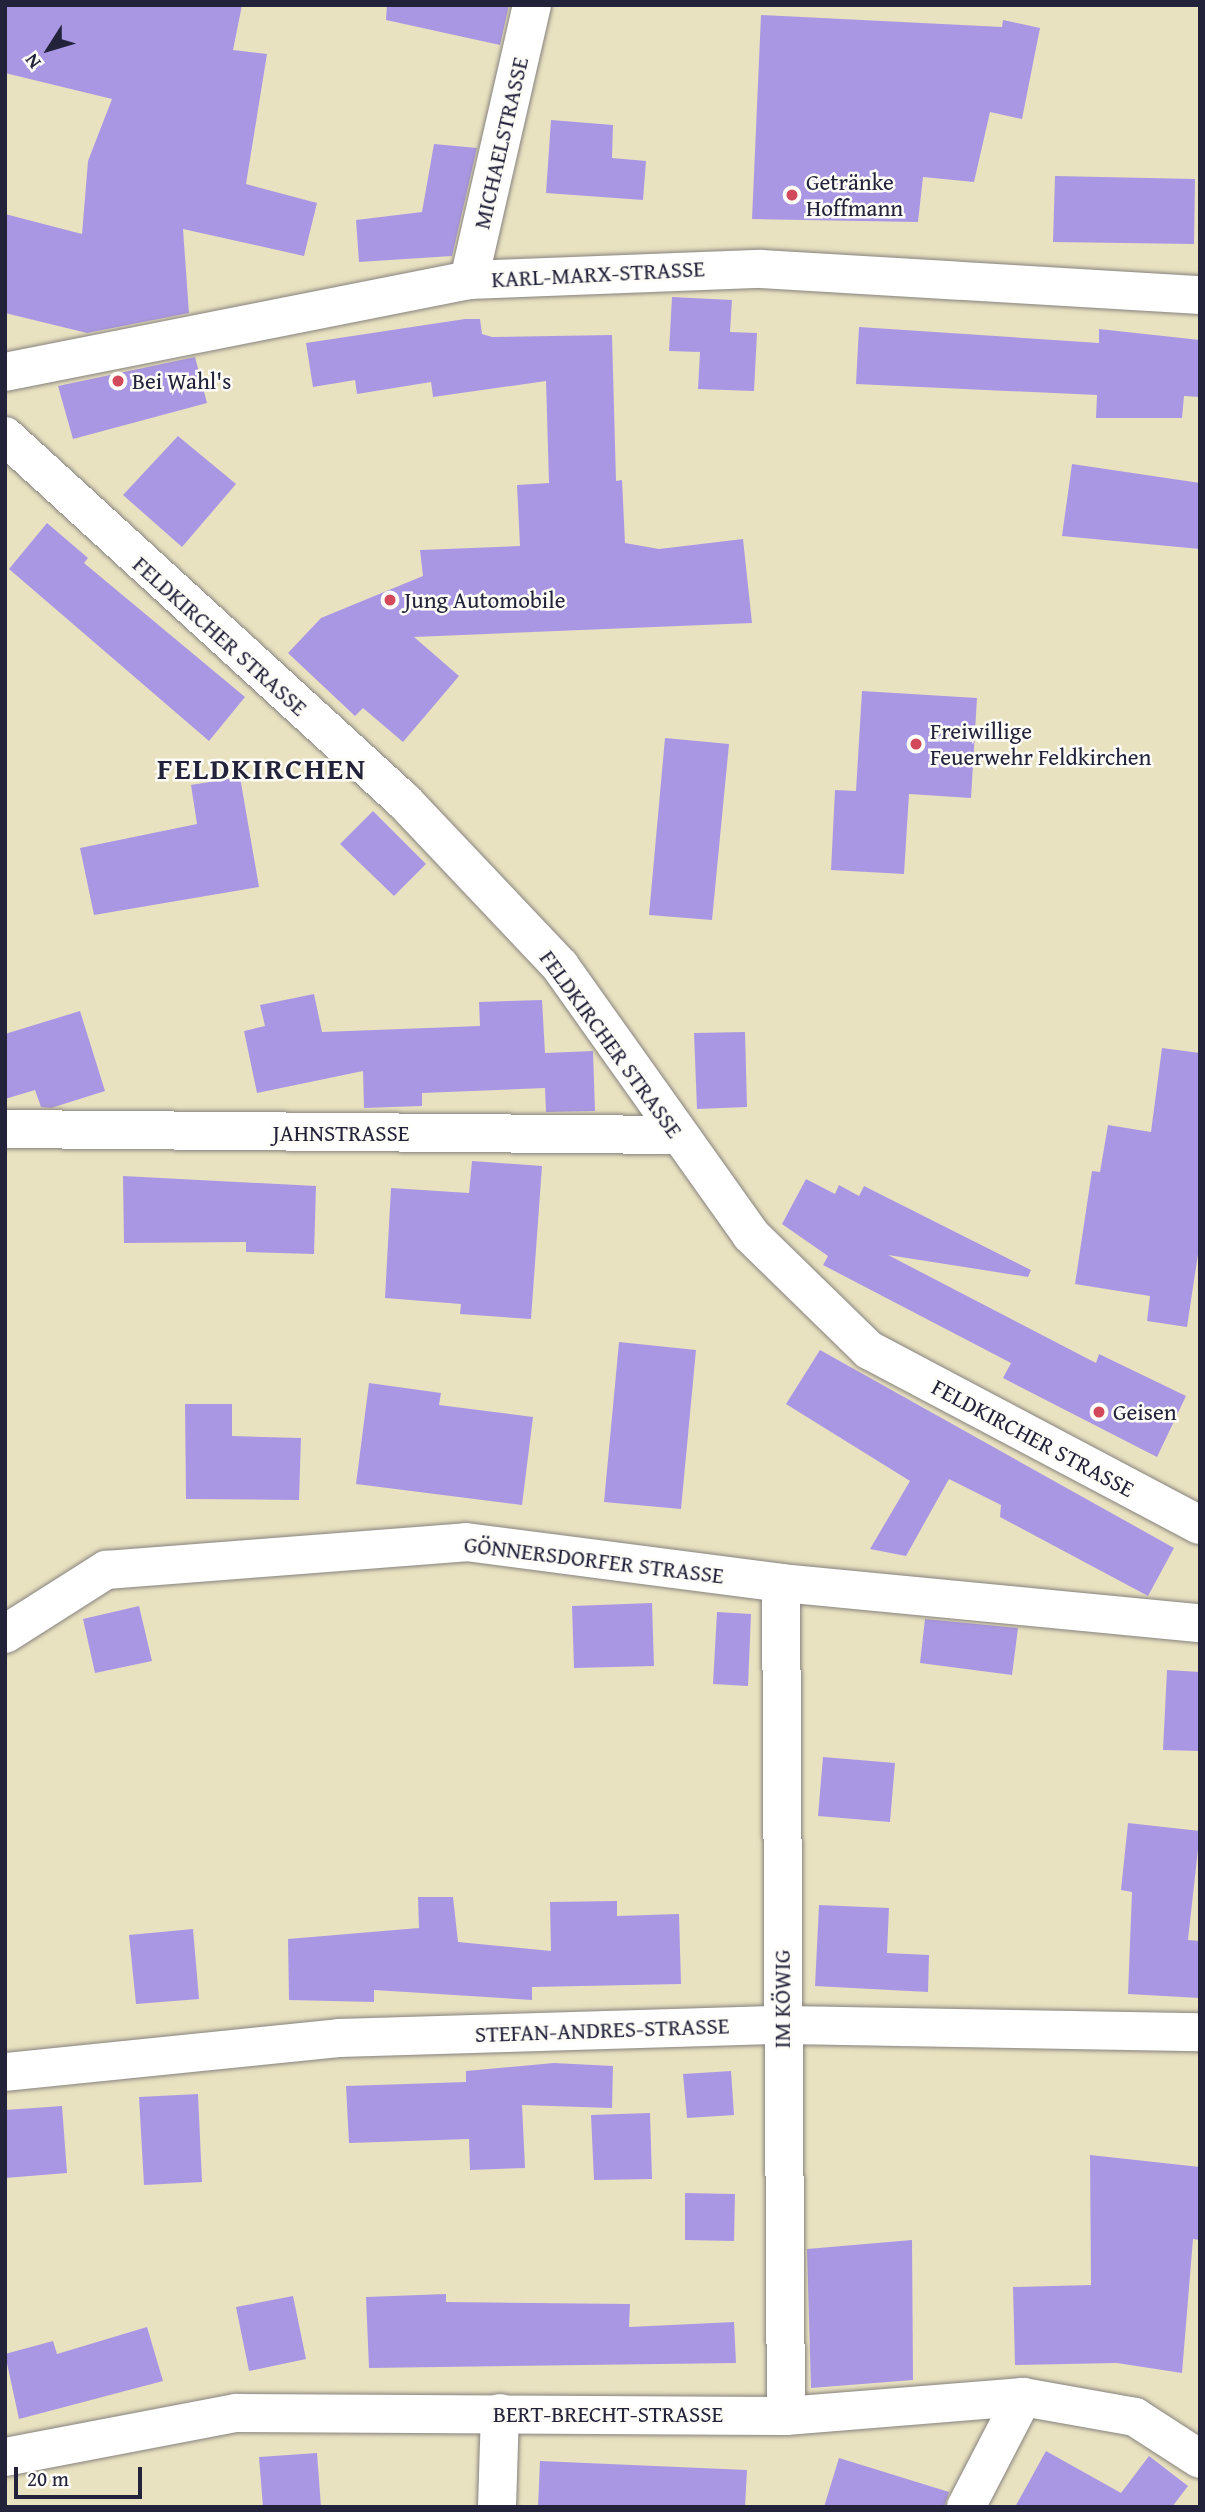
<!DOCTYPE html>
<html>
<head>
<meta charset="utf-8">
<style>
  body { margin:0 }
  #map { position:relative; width:1205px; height:2512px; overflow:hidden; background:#e9e2c1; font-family:"Gentium Book Plus",serif }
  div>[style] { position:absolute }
  .building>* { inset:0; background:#aa97e3 }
  .roads { filter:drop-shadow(0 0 2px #86827e) drop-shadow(0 0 2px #86827e) }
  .minor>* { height:38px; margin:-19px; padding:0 19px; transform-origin:19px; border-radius:19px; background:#fff }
  .dots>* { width:19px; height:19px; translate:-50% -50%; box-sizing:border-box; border:4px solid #fdfcf7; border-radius:50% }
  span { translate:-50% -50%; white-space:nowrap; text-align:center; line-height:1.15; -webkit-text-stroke:5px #fdfcf7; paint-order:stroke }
  .street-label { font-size:23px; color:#22223b }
  .poi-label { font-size:23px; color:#22223b }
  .left { translate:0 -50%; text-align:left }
  .district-label { font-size:30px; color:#22223b; font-weight:700; letter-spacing:2px }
  .frame { position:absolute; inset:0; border:7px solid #22223b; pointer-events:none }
  .north { position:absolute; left:14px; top:14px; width:70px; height:70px; -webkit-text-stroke:5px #fdfcf7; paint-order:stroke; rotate:233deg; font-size:19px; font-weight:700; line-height:28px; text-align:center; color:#22223b }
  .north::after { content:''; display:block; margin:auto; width:24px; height:32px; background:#22223b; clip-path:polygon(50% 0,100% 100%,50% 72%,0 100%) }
  .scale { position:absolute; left:14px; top:2467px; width:128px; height:32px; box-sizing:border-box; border:4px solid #22223b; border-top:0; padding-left:9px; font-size:21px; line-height:24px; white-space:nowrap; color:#22223b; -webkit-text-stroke:5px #fdfcf7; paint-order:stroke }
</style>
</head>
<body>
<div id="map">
  <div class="building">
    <div style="clip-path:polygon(5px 5px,242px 5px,233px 50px,267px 54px,246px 184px,317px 203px,304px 256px,183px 229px,189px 313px,87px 333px,5px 313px,5px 214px,82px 234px,88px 161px,112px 99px,5px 73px)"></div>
    <div style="clip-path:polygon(387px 5px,509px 5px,500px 45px,386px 20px)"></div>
    <div style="clip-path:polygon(761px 15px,1002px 27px,1003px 20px,1040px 28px,1022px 119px,990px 112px,974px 182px,923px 177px,918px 222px,752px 219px)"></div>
    <div style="clip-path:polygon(551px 120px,613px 125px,612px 158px,646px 161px,643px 200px,546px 193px)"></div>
    <div style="clip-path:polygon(434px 144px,477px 148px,452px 256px,359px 262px,356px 220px,422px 212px)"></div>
    <div style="clip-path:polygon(1055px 176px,1195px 179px,1194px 244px,1053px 242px)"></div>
    <div style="clip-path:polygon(672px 297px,732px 300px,730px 332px,757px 333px,754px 391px,698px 389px,700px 352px,669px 351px)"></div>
    <div style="clip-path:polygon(465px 319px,480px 319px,482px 334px,492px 337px,612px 335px,616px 481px,622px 480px,625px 543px,659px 549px,743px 539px,752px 623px,414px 637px,459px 676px,403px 742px,363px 708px,355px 716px,288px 653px,321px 618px,423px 576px,420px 550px,520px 546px,517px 485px,549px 483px,546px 381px,433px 397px,431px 382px,357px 394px,355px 380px,313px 387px,306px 343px)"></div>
    <div style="clip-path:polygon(859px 327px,1099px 343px,1099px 329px,1200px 340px,1200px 397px,1184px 396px,1182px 418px,1096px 418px,1097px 395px,856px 384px)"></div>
    <div style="clip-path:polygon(195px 357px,207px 403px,73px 439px,58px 386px)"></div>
    <div style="clip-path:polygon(178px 436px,236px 484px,182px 547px,123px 495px)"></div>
    <div style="clip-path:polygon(1072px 464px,1200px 483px,1200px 549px,1062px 536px)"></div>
    <div style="clip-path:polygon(47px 523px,88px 558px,84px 563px,245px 697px,209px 741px,9px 569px)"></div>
    <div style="clip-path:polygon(862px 691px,977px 698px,971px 798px,909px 794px,904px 874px,831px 870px,835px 790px,856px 791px)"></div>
    <div style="clip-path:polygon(665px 738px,729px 744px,712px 920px,649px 915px)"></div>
    <div style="clip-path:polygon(240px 777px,259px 887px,94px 915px,80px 848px,197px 824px,191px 785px)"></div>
    <div style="clip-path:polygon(373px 811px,426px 864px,394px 896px,340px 844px)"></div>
    <div style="clip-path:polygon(314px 994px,322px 1032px,480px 1026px,479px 1002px,542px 1000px,545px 1053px,593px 1051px,595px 1111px,546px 1112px,545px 1088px,422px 1093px,422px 1106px,364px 1108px,363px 1071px,257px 1093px,244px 1031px,265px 1026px,260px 1005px)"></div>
    <div style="clip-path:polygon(80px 1011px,105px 1091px,51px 1108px,41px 1107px,35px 1090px,5px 1099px,5px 1034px)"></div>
    <div style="clip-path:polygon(745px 1032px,747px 1107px,697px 1109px,694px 1033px)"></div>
    <div style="clip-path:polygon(1162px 1048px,1200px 1053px,1200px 1241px,1187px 1327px,1147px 1321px,1150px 1296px,1075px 1284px,1092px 1171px,1100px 1172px,1108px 1125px,1151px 1132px)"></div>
    <div style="clip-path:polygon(472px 1161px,542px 1166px,531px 1319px,460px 1314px,461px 1304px,385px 1298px,391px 1188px,469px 1193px)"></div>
    <div style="clip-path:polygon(123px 1176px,316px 1186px,314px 1254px,246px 1252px,246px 1242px,124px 1243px)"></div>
    <div style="clip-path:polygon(806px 1179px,835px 1194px,839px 1185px,859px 1196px,864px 1186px,1031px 1270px,1028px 1277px,888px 1255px,1096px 1363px,1099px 1354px,1186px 1396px,1157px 1457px,1003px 1378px,1011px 1363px,823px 1265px,828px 1256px,782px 1224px)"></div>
    <div style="clip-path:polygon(619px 1342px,696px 1350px,681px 1509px,604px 1502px)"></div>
    <div style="clip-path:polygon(820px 1350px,1174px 1548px,1148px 1596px,1000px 1517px,1001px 1505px,949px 1479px,906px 1556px,870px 1549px,910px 1481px,786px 1404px)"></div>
    <div style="clip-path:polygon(369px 1383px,441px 1393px,439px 1405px,533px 1417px,522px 1505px,356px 1484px)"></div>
    <div style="clip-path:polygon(185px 1404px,232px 1404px,232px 1436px,301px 1438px,299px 1500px,186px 1499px)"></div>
    <div style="clip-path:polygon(652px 1603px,654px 1666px,574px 1668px,572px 1606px)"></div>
    <div style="clip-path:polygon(139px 1606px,152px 1661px,95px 1673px,83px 1619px)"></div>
    <div style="clip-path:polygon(717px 1612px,751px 1614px,748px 1686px,713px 1684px)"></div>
    <div style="clip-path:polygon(925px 1619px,1018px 1628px,1012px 1675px,920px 1663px)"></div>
    <div style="clip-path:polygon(1167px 1670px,1200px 1672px,1200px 1751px,1163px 1750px)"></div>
    <div style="clip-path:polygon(823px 1757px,895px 1763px,890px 1822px,818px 1816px)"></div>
    <div style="clip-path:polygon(1128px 1823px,1200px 1831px,1188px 1940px,1200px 1941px,1200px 1998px,1128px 1994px,1132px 1892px,1121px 1890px)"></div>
    <div style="clip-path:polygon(418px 1897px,453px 1897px,458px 1942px,551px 1951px,550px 1902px,617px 1901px,617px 1916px,679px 1914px,681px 1984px,532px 1987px,532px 2000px,374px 1990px,374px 2002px,289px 2000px,288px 1939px,419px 1928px)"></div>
    <div style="clip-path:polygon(819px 1905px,889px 1908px,887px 1953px,929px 1955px,928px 1992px,815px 1986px)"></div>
    <div style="clip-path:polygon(193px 1929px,199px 1999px,136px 2004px,129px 1935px)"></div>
    <div style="clip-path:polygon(554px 2063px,613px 2066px,612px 2108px,522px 2105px,525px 2168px,470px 2170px,469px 2139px,349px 2143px,346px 2086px,466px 2082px,466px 2071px)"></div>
    <div style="clip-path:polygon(731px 2071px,734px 2115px,687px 2118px,683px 2074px)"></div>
    <div style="clip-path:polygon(198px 2094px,202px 2182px,144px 2185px,139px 2097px)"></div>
    <div style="clip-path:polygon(62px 2106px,67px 2173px,5px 2178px,5px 2110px)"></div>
    <div style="clip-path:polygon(650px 2113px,652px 2179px,594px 2180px,591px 2115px)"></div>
    <div style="clip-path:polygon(1090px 2155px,1200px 2167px,1200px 2240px,1193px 2239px,1182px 2373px,1117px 2363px,1015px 2365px,1013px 2287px,1091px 2285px)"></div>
    <div style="clip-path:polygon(685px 2193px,735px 2194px,734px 2241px,685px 2240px)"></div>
    <div style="clip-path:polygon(912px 2240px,913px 2380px,811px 2388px,807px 2249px)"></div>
    <div style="clip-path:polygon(446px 2294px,446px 2302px,630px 2304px,629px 2327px,734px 2322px,736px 2363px,369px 2368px,366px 2297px)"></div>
    <div style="clip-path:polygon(293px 2296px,306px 2359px,249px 2371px,236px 2307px)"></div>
    <div style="clip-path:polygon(147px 2327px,163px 2381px,19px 2419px,5px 2354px,53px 2341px,57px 2354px)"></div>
    <div style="clip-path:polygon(1046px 2451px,1121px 2493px,1149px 2456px,1188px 2486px,1172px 2507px,1015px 2507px)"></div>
    <div style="clip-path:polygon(317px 2453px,321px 2507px,263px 2507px,259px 2457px)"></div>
    <div style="clip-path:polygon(839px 2458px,949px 2492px,944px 2507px,824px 2507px)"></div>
    <div style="clip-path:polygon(540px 2461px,747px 2470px,745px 2507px,538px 2507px)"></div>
  </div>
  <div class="roads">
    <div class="minor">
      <div style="left:469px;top:280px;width:282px;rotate:-77.1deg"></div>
      <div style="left:5px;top:372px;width:473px;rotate:-11.2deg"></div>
      <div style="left:469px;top:280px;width:292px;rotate:-2.2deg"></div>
      <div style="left:761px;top:269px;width:440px;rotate:3.4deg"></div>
      <div style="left:5px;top:436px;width:542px;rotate:42.46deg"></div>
      <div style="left:405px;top:802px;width:226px;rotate:46.6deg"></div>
      <div style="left:560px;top:966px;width:330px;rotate:54.6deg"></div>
      <div style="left:751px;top:1235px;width:165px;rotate:44.3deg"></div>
      <div style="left:869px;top:1350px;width:374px;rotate:27.9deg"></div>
      <div style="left:5px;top:1129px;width:671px;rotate:0.51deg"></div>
      <div style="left:781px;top:1583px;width:833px;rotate:89.66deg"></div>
      <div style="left:5px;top:1634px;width:120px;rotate:-32.4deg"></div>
      <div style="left:106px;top:1570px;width:361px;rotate:-4.4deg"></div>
      <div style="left:466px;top:1542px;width:318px;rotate:7.4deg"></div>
      <div style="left:781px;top:1583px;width:421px;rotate:5.5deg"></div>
      <div style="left:5px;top:2072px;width:336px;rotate:-5.8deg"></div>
      <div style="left:339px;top:2038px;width:443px;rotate:-1.7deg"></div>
      <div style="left:782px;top:2025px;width:418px;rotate:1deg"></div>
      <div style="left:5px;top:2457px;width:235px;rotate:-10.8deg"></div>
      <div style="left:236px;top:2413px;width:550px;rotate:0.31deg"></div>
      <div style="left:786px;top:2416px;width:238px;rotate:-4.6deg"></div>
      <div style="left:1023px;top:2397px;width:114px;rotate:10.1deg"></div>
      <div style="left:1135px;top:2417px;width:77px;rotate:32.9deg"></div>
      <div style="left:497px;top:2507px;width:94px;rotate:-88.2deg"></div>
      <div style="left:966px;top:2507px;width:124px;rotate:-62.6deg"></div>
    </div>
  </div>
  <div class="dots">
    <div style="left:792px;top:195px;background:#d1495b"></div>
    <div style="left:118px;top:381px;background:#d1495b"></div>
    <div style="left:390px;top:600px;background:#d1495b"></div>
    <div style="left:916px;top:744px;background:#d1495b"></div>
    <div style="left:1099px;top:1412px;background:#d1495b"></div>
  </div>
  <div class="street-label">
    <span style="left:501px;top:143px;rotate:-77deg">MICHAELSTRASSE</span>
    <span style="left:598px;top:274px;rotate:-3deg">KARL-MARX-STRASSE</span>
    <span style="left:220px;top:636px;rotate:42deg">FELDKIRCHER STRASSE</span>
    <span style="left:611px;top:1044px;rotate:54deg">FELDKIRCHER STRASSE</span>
    <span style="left:341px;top:1133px">JAHNSTRASSE</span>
    <span style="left:1033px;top:1438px;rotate:28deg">FELDKIRCHER STRASSE</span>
    <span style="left:594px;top:1560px;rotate:7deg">GÖNNERSDORFER STRASSE</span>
    <span style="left:782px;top:1999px;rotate:-90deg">IM KÖWIG</span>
    <span style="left:602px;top:2030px;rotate:-2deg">STEFAN-ANDRES-STRASSE</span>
    <span style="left:608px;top:2414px">BERT-BRECHT-STRASSE</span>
  </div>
  <div class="poi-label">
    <span class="left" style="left:806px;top:195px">Getränke<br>Hoffmann</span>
    <span class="left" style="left:132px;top:381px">Bei Wahl's</span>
    <span class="left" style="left:404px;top:600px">Jung Automobile</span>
    <span class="left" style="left:930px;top:744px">Freiwillige<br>Feuerwehr Feldkirchen</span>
    <span class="left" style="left:1113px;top:1412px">Geisen</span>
  </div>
  <div class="district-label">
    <span style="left:262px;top:768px">FELDKIRCHEN</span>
  </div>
  <div class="frame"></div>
  <div class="north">N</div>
  <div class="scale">20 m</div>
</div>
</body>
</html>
